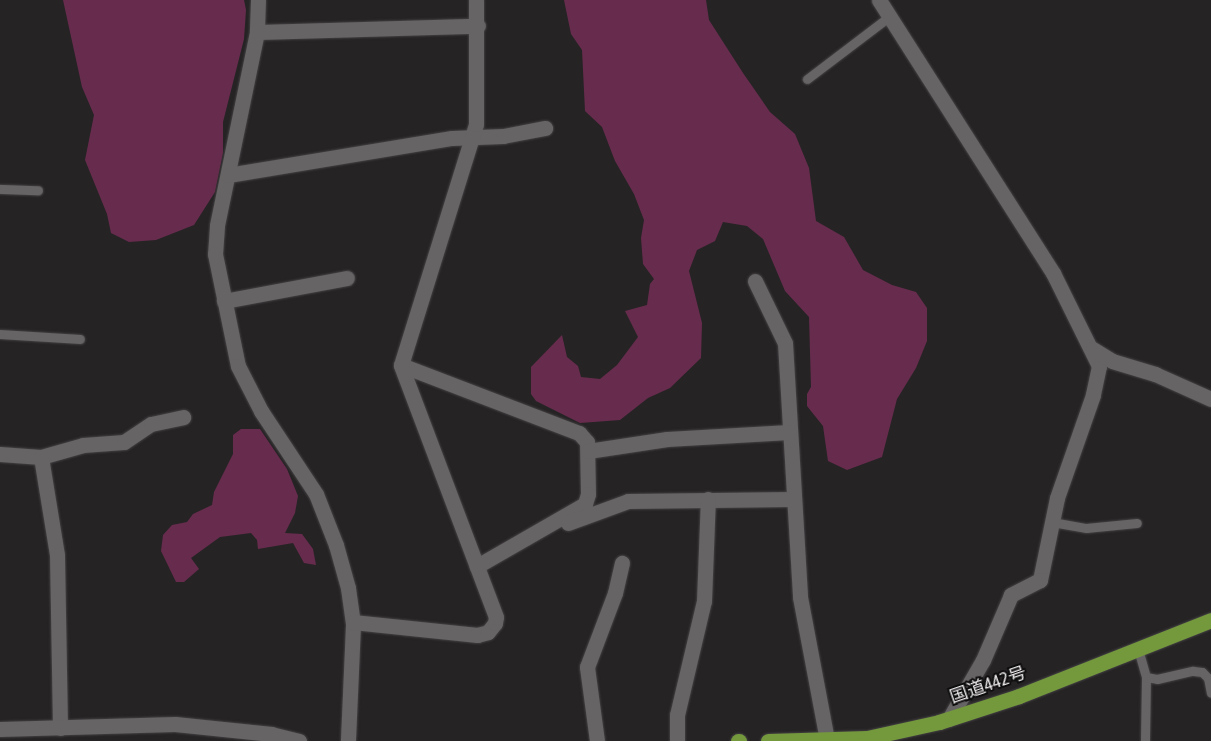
<!DOCTYPE html>
<html>
<head>
<meta charset="utf-8">
<style>
  body { margin:0 }
  #map { position:relative; width:1211px; height:741px; overflow:hidden; background:#262325; font-family:"Asap Condensed","Noto Sans JP",sans-serif }
  div>[style] { position:absolute }
  .green>* { inset:0; background:#672c4d }
  .roads { filter:drop-shadow(0 0 1px #444243) drop-shadow(0 0 1px #444243) }
  .service>* { height:9px; margin:-4.5px; padding:0 4.5px; transform-origin:4.5px; border-radius:4.5px; background:#676465 }
  .minor>* { height:15px; margin:-7.5px; padding:0 7.5px; transform-origin:7.5px; border-radius:7.5px; background:#676465 }
  .trunk>* { height:15px; margin:-7.5px; padding:0 7.5px; transform-origin:7.5px; border-radius:7.5px; background:#74993d }
  span { translate:-50% -50%; white-space:nowrap; text-align:center; line-height:1.15; -webkit-text-stroke:4px #0e0d0e; paint-order:stroke }
  .street-label { font-size:18px; color:#ebe9ea }
</style>
</head>
<body>
<div id="map">
  <div class="green">
    <div style="clip-path:polygon(244px 0,246px 10px,244px 39px,223px 122px,223px 153px,215px 192px,194px 225px,156px 240px,129px 242px,111px 233px,107px 214px,85px 160px,94px 115px,82px 87px,63px 0)"></div>
    <div style="clip-path:polygon(564px 0,706px 0,709px 20px,743px 73px,770px 112px,795px 134px,809px 168px,816px 221px,844px 237px,863px 270px,892px 285px,916px 292px,927px 308px,927px 341px,916px 368px,897px 399px,882px 457px,847px 470px,828px 461px,823px 426px,807px 406px,807px 394px,811px 387px,809px 317px,785px 291px,763px 239px,747px 226px,723px 222px,715px 241px,697px 250px,689px 271px,702px 323px,701px 358px,670px 388px,648px 398px,620px 420px,580px 423px,536px 401px,531px 394px,531px 367px,562px 335px,567px 357px,578px 366px,581px 377px,600px 379px,617px 365px,638px 337px,625px 311px,647px 305px,650px 284px,654px 279px,643px 264px,641px 238px,644px 220px,634px 194px,615px 161px,602px 127px,585px 111px,582px 50px,571px 34px)"></div>
    <div style="clip-path:polygon(241px 429px,260px 429px,287px 469px,298px 496px,295px 513px,285px 533px,302px 534px,313px 549px,316px 565px,304px 563px,293px 543px,258px 549px,257px 540px,251px 533px,220px 537px,191px 558px,199px 569px,184px 582px,176px 582px,161px 551px,163px 535px,172px 525px,187px 522px,193px 514px,212px 505px,214px 492px,233px 454px,233px 435px)"></div>
  </div>
  <div class="roads">
    <div class="service">
      <div style="left:807px;top:79px;width:104px;rotate:-37.2deg"></div>
      <div style="left:0;top:189px;width:38px;rotate:2deg"></div>
      <div style="left:0;top:334px;width:80px;rotate:3.6deg"></div>
      <div style="left:1052px;top:522px;width:35px;rotate:10deg"></div>
      <div style="left:1086px;top:528px;width:51px;rotate:-5.6deg"></div>
      <div style="left:1138px;top:649px;width:29px;rotate:74deg"></div>
      <div style="left:1146px;top:677px;width:64px;rotate:90.9deg"></div>
      <div style="left:1146px;top:677px;width:11px;rotate:10deg"></div>
      <div style="left:1157px;top:679px;width:37px;rotate:-13deg"></div>
      <div style="left:1193px;top:671px;width:9px;rotate:6deg"></div>
      <div style="left:1202px;top:672px;width:8px;rotate:45deg"></div>
      <div style="left:1208px;top:678px;width:15px;rotate:79deg"></div>
    </div>
    <div class="minor">
      <div style="left:258px;top:0;width:32px;rotate:92deg"></div>
      <div style="left:257px;top:32px;width:198px;rotate:101.7deg"></div>
      <div style="left:217px;top:226px;width:28px;rotate:94deg"></div>
      <div style="left:215px;top:254px;width:114px;rotate:78.4deg"></div>
      <div style="left:238px;top:366px;width:51px;rotate:62.9deg"></div>
      <div style="left:261px;top:411px;width:100px;rotate:56.5deg"></div>
      <div style="left:316px;top:494px;width:55px;rotate:68.6deg"></div>
      <div style="left:336px;top:545px;width:45px;rotate:74.4deg"></div>
      <div style="left:348px;top:588px;width:37px;rotate:82deg"></div>
      <div style="left:353px;top:625px;width:116px;rotate:92.5deg"></div>
      <div style="left:879px;top:0;width:324px;rotate:57.5deg"></div>
      <div style="left:1053px;top:273px;width:104px;rotate:63.7deg"></div>
      <div style="left:1099px;top:366px;width:30px;rotate:102deg"></div>
      <div style="left:1093px;top:395px;width:109px;rotate:109.3deg"></div>
      <div style="left:1057px;top:498px;width:84px;rotate:101.7deg"></div>
      <div style="left:1040px;top:580px;width:33px;rotate:153deg"></div>
      <div style="left:1011px;top:595px;width:71px;rotate:113.3deg"></div>
      <div style="left:983px;top:660px;width:68px;rotate:120deg"></div>
      <div style="left:257px;top:32px;width:221px;rotate:-1.6deg"></div>
      <div style="left:228px;top:175px;width:227px;rotate:-9.4deg"></div>
      <div style="left:452px;top:138px;width:51px;rotate:-2.2deg"></div>
      <div style="left:503px;top:136px;width:43px;rotate:-10.8deg"></div>
      <div style="left:755px;top:281px;width:69px;rotate:64.2deg"></div>
      <div style="left:785px;top:343px;width:254px;rotate:86.6deg"></div>
      <div style="left:800px;top:597px;width:146px;rotate:79.3deg"></div>
      <div style="left:224px;top:301px;width:125px;rotate:-10.6deg"></div>
      <div style="left:1093px;top:349px;width:22px;rotate:32deg"></div>
      <div style="left:1112px;top:361px;width:45px;rotate:16.8deg"></div>
      <div style="left:1155px;top:374px;width:61px;rotate:24.1deg"></div>
      <div style="left:401px;top:365px;width:191px;rotate:20.9deg"></div>
      <div style="left:579px;top:433px;width:12px;rotate:48deg"></div>
      <div style="left:587px;top:442px;width:52px;rotate:88.9deg"></div>
      <div style="left:588px;top:494px;width:10px;rotate:107deg"></div>
      <div style="left:585px;top:504px;width:125px;rotate:150.1deg"></div>
      <div style="left:588px;top:451px;width:80px;rotate:-8.6deg"></div>
      <div style="left:667px;top:439px;width:122px;rotate:-3.3deg"></div>
      <div style="left:0;top:454px;width:41px;rotate:4.2deg"></div>
      <div style="left:41px;top:457px;width:44px;rotate:-15.9deg"></div>
      <div style="left:83px;top:445px;width:41px;rotate:-4.2deg"></div>
      <div style="left:124px;top:442px;width:32px;rotate:-34deg"></div>
      <div style="left:151px;top:424px;width:33px;rotate:-12deg"></div>
      <div style="left:41px;top:457px;width:99px;rotate:80.7deg"></div>
      <div style="left:57px;top:555px;width:173px;rotate:89deg"></div>
      <div style="left:568px;top:523px;width:64px;rotate:-20.1deg"></div>
      <div style="left:628px;top:501px;width:165px;rotate:-0.7deg"></div>
      <div style="left:353px;top:622px;width:125px;rotate:6deg"></div>
      <div style="left:477px;top:635px;width:11px;rotate:-15deg"></div>
      <div style="left:488px;top:632px;width:11px;rotate:-52deg"></div>
      <div style="left:495px;top:623px;width:6px;rotate:-81deg"></div>
      <div style="left:496px;top:617px;width:269px;rotate:-110.7deg"></div>
      <div style="left:401px;top:365px;width:252px;rotate:-72.7deg"></div>
      <div style="left:476px;top:124px;width:124px;rotate:-90deg"></div>
      <div style="left:0;top:729px;width:175px;rotate:-1.6deg"></div>
      <div style="left:175px;top:724px;width:97px;rotate:5.9deg"></div>
      <div style="left:271px;top:734px;width:29px;rotate:14deg"></div>
      <div style="left:597px;top:741px;width:75px;rotate:-97.7deg"></div>
      <div style="left:587px;top:667px;width:79px;rotate:-69.3deg"></div>
      <div style="left:615px;top:593px;width:31px;rotate:-77deg"></div>
      <div style="left:677px;top:741px;width:26px;rotate:-90deg"></div>
      <div style="left:677px;top:715px;width:117px;rotate:-76.7deg"></div>
      <div style="left:704px;top:601px;width:102px;rotate:-87.8deg"></div>
    </div>
    <div class="trunk">
      <div style="left:738px;top:741px;width:1px"></div>
      <div style="left:768px;top:741px;width:99px;rotate:-1.7deg"></div>
      <div style="left:867px;top:738px;width:74px;rotate:-12.5deg"></div>
      <div style="left:939px;top:722px;width:84px;rotate:-18deg"></div>
      <div style="left:1019px;top:696px;width:206px;rotate:-21.6deg"></div>
    </div>
  </div>
  <div class="street-label">
    <span style="left:988px;top:685px;rotate:-19deg">国道442号</span>
  </div>
</div>
</body>
</html>
